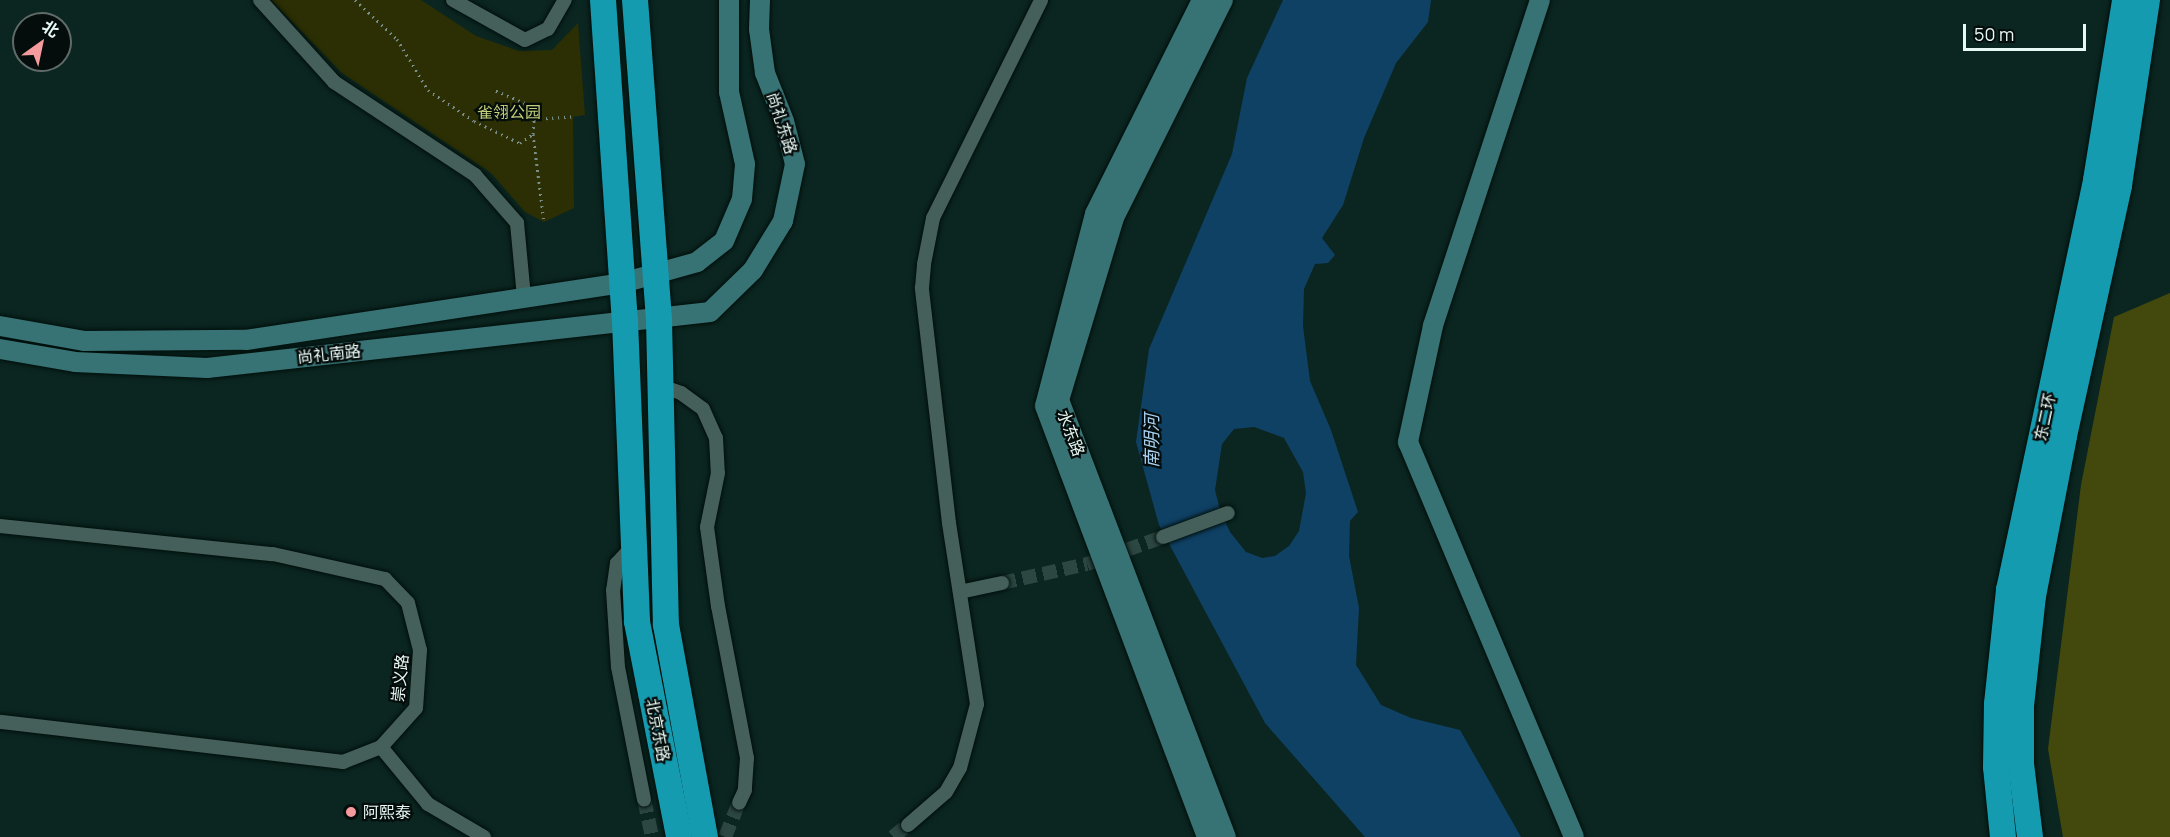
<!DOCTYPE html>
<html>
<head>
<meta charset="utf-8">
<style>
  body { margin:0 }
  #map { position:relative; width:2170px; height:837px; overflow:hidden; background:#0b2621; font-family:Manrope,"Noto Sans SC",sans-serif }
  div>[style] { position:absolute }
  .green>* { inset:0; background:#2b2f03 }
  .forest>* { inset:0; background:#43490c }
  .water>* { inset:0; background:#0f4165 }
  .street-tunnel>* { height:14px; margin-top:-7px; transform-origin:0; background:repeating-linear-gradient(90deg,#2c4641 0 14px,transparent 0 21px) }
  .path>* { height:3px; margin-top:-1.5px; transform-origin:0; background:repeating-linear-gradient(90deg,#798e8a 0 1.5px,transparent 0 6px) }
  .roads { filter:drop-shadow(0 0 2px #000f0b) drop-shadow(0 0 2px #000f0b) }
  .street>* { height:14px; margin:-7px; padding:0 7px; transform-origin:7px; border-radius:7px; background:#45605a }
  .secondary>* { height:20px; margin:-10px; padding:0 10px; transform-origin:10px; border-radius:10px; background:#377274 }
  .highway>* { height:26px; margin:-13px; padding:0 13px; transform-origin:13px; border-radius:13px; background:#159bb0 }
  .dots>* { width:16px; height:16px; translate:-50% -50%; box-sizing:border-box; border:3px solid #040d0b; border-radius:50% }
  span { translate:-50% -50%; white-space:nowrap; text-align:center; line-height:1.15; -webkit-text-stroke:4.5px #040d0b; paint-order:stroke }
  .park-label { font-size:16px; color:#c3ce79 }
  .street-label { font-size:16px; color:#e8f8f4 }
  .poi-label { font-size:16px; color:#e8f8f4 }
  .left { translate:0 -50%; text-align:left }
  .water-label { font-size:18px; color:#a7d0f3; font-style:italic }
  .north { position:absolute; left:12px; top:12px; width:60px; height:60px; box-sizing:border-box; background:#040d0b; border:2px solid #5f6b68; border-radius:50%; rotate:33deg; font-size:16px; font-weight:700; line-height:24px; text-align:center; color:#e8f8f4 }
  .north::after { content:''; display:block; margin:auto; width:21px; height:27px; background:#f59b9e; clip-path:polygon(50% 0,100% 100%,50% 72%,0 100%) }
  .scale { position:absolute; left:1963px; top:24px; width:123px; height:27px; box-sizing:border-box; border:3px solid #e8f8f4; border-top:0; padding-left:8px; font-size:18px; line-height:21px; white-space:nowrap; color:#e8f8f4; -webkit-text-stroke:4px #040d0b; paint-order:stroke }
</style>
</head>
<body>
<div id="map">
  <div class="green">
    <div style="clip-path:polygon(271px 0,421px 0,476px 36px,519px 51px,552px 50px,578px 23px,585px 115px,573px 117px,574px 208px,544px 222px,525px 212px,491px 173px,342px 73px)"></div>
  </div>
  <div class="forest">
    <div style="clip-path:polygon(2170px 293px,2170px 837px,2063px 837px,2048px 749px,2081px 485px,2114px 317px)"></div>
  </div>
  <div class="water">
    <div style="clip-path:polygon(evenodd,1283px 0,1431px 0,1428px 22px,1396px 63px,1364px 138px,1343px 205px,1322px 238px,1335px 255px,1328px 263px,1315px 264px,1304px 289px,1303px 326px,1310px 381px,1331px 430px,1358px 512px,1350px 521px,1349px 556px,1359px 608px,1356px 665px,1381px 705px,1411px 718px,1460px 730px,1521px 837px,1365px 837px,1265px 723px,1159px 525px,1136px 442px,1149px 349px,1232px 154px,1247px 78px,1283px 0,1254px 427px,1284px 438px,1303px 472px,1306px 493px,1299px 531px,1289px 546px,1275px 556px,1262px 558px,1246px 552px,1230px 532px,1220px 510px,1215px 490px,1222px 444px,1234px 429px,1254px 427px)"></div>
  </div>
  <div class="street-tunnel">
    <div style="left:1002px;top:583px;width:87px;rotate:-12.6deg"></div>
    <div style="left:1087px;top:564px;width:81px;rotate:-19.6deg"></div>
    <div style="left:644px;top:799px;width:39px;rotate:78deg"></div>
    <div style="left:725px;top:837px;width:37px;rotate:-68deg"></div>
    <div style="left:893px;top:837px;width:19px;rotate:-39deg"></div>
  </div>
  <div class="path">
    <div style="left:355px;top:0;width:57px;rotate:42.9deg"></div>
    <div style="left:397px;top:39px;width:60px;rotate:58.7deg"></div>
    <div style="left:428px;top:90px;width:55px;rotate:34deg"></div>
    <div style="left:474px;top:121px;width:51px;rotate:25.6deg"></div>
    <div style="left:520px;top:143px;width:16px;rotate:-35deg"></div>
    <div style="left:533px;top:134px;width:15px;rotate:-86deg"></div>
    <div style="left:534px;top:119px;width:18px;rotate:-119deg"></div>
    <div style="left:525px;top:103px;width:33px;rotate:-157deg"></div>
    <div style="left:534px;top:119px;width:39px;rotate:-4deg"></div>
    <div style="left:533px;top:134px;width:89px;rotate:82.9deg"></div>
  </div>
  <div class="roads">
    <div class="street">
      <div style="left:260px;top:0;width:110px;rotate:47.9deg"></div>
      <div style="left:334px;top:82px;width:169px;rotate:33.4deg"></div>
      <div style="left:475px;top:175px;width:64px;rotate:48.8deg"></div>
      <div style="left:517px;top:223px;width:74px;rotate:84.6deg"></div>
      <div style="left:453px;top:0;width:82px;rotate:29.1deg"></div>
      <div style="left:525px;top:40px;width:25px;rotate:-26deg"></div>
      <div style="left:548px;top:29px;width:34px;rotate:-60deg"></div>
      <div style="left:661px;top:386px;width:21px;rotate:19deg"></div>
      <div style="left:681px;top:393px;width:27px;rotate:36deg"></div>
      <div style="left:703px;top:409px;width:32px;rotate:66deg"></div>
      <div style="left:716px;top:438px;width:35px;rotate:87deg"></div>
      <div style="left:718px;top:473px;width:55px;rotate:101.5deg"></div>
      <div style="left:707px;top:527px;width:80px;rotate:82.1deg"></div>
      <div style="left:718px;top:606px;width:155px;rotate:79.2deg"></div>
      <div style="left:747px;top:758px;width:32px;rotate:94deg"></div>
      <div style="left:745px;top:790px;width:14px;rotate:115deg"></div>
      <div style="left:0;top:526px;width:274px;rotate:5.9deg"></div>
      <div style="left:273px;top:554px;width:115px;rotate:12.6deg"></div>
      <div style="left:385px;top:579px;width:33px;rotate:46deg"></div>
      <div style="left:408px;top:603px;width:49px;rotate:75.7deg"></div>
      <div style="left:420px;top:650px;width:58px;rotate:93.9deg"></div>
      <div style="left:416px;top:708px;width:52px;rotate:131.9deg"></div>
      <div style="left:381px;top:747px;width:41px;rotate:158.5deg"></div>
      <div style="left:343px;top:762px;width:345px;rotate:-173.3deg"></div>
      <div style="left:1163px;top:537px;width:69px;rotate:-20.3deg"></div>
      <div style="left:634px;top:545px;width:25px;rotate:133deg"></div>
      <div style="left:617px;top:563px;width:27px;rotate:98deg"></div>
      <div style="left:613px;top:590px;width:77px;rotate:86.3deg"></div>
      <div style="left:618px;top:667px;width:135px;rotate:78.9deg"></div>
      <div style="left:960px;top:592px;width:43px;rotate:-12.1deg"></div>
      <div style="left:381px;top:747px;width:74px;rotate:50.5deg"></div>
      <div style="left:428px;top:804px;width:65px;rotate:30.5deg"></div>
      <div style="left:908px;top:825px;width:50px;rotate:-41deg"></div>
      <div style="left:946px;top:792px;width:28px;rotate:-60deg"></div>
      <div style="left:960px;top:768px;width:66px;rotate:-75.1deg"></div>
      <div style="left:977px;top:704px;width:183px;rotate:-98.8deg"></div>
      <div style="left:949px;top:523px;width:237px;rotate:-96.6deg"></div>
      <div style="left:922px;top:288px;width:24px;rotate:-85deg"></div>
      <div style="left:924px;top:264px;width:47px;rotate:-78.9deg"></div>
      <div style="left:933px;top:218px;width:243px;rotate:-63.6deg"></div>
    </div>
    <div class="secondary">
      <div style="left:1202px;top:0;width:239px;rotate:116.6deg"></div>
      <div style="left:1095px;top:214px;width:198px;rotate:104.6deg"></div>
      <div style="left:1045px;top:406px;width:460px;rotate:69.4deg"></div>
      <div style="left:1223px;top:0;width:244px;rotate:116.6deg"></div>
      <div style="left:1114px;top:218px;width:190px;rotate:106.8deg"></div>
      <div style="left:1059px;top:400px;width:468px;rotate:69.1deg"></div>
      <div style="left:1540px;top:0;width:343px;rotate:108.2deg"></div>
      <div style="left:1433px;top:326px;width:119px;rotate:102.2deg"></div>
      <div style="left:1408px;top:442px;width:428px;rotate:67.2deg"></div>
      <div style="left:0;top:326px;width:85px;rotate:10.1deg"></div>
      <div style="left:84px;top:341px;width:162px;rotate:-0.4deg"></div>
      <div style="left:246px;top:340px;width:380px;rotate:-8.6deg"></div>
      <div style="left:622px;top:283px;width:78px;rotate:-15.6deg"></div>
      <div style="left:697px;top:262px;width:34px;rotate:-38deg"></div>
      <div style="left:724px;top:241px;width:46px;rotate:-66.8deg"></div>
      <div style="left:742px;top:199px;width:35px;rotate:-85deg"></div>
      <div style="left:745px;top:164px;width:74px;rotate:-102.5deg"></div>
      <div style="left:729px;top:92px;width:92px;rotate:-90deg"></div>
      <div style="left:0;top:349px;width:76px;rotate:9.8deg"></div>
      <div style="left:75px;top:362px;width:132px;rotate:2.6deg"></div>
      <div style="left:207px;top:368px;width:506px;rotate:-6.35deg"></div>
      <div style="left:710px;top:312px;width:60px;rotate:-44.3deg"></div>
      <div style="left:753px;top:270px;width:57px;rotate:-58.5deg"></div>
      <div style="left:783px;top:221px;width:58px;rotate:-78.1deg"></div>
      <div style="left:795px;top:164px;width:44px;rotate:-104.3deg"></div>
      <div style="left:784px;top:121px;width:52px;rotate:-111.6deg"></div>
      <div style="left:765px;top:73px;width:44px;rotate:-97.8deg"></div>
      <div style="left:759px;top:29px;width:29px;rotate:-88deg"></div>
    </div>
    <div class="highway">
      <div style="left:603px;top:0;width:322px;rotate:86.1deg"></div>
      <div style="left:625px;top:321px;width:301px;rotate:87.7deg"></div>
      <div style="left:637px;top:622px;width:219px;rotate:78.9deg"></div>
      <div style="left:635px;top:0;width:321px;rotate:85.7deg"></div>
      <div style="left:659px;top:320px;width:305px;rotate:88.7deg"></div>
      <div style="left:666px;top:625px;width:216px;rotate:79.6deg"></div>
      <div style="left:2003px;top:837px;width:70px;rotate:-95.7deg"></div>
      <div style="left:1996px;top:767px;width:63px;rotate:-89.1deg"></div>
      <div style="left:1997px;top:704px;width:115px;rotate:-84deg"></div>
      <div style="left:2009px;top:590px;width:419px;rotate:-78deg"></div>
      <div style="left:2096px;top:180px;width:182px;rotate:-80.8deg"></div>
      <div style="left:2030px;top:837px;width:74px;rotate:-97deg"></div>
      <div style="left:2021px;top:764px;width:58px;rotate:-90deg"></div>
      <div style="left:2021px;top:706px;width:111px;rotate:-83.8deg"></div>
      <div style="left:2033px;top:596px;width:163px;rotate:-79deg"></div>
      <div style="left:2064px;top:436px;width:257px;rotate:-77.6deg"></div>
      <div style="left:2119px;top:185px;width:187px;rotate:-81.4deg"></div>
    </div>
  </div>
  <div class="dots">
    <div style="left:351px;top:812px;background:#f59b9e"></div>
  </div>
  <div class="park-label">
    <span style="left:509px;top:112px">雀翎公园</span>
  </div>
  <div class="street-label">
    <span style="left:782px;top:123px;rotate:72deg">尚礼东路</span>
    <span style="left:329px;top:354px;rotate:-6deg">尚礼南路</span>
    <span style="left:2045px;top:417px;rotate:-78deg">东二环</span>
    <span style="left:1071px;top:433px;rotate:69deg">水东路</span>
    <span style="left:400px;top:678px;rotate:-84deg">崇义路</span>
    <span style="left:658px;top:730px;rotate:79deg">北京东路</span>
  </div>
  <div class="poi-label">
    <span class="left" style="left:363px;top:812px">阿熙泰</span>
  </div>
  <div class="water-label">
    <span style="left:1151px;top:441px;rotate:-90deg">南明河</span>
  </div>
  <div class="north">北</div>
  <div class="scale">50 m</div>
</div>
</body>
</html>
